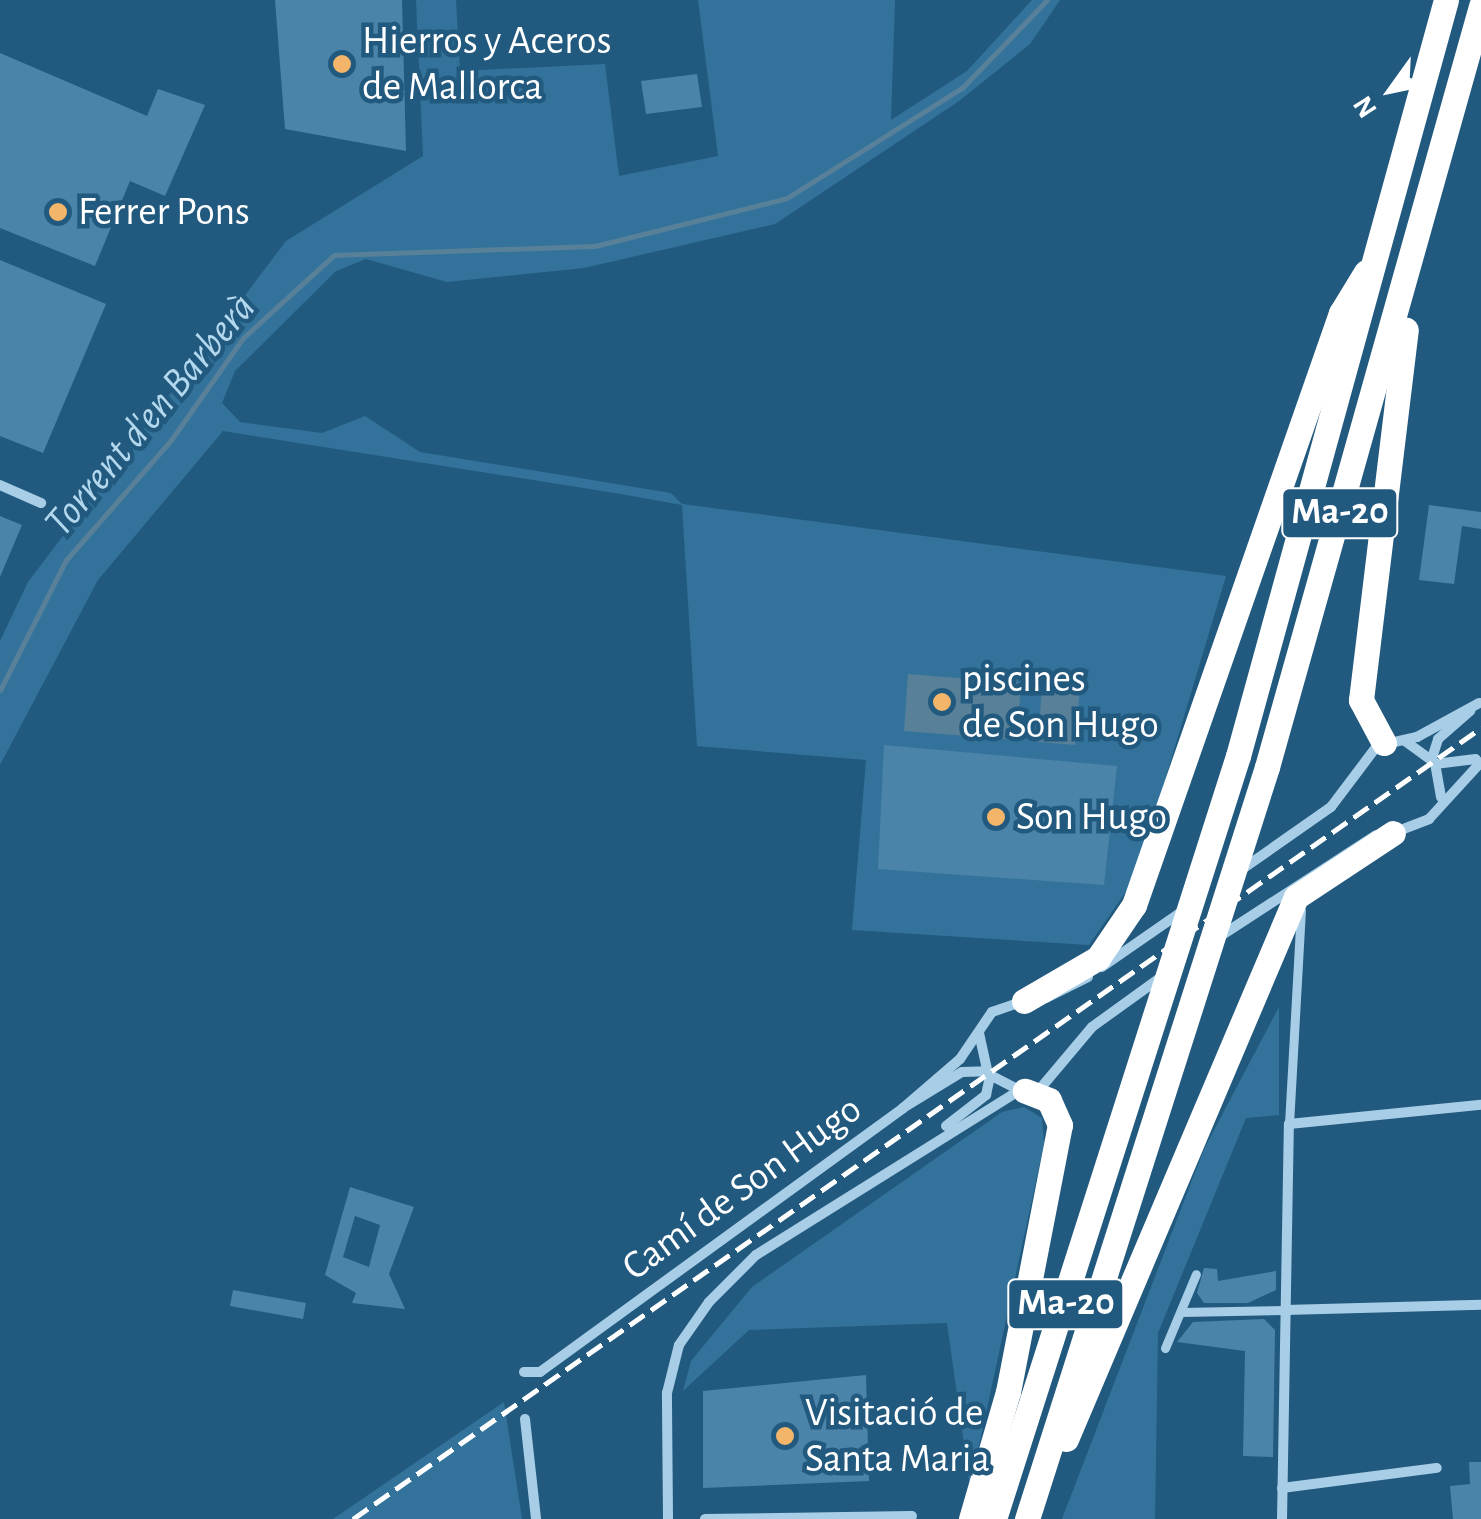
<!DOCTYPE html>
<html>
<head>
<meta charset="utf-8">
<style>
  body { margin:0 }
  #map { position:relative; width:1481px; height:1519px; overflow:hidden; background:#225a7f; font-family:"Alegreya Sans",sans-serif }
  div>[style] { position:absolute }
  .green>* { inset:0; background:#33739b }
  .water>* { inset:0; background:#588099 }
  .stream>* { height:5px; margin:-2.5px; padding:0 2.5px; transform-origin:2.5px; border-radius:2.5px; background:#588099 }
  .building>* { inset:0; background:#4b84a8 }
  .pedestrian>* { height:9px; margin:-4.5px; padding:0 4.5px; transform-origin:4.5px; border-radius:4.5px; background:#a8cee7 }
  .minor>* { height:10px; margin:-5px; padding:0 5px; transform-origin:5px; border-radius:5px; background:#a8cee7 }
  .motorway>* { height:25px; margin:-12.5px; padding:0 12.5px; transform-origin:12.5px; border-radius:12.5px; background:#fff }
  .rail>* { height:5px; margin-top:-2.5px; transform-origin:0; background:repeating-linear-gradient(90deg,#fff 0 18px,transparent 0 26px) }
  .dots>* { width:28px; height:28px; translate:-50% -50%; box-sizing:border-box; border:5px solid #225a7f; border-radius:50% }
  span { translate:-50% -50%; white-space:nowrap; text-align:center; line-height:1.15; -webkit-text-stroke:9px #225a7f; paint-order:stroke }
  .shield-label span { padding:2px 8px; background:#225a7f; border:2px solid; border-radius:8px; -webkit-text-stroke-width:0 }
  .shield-label { font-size:38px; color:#fff; font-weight:700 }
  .poi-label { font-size:40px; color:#fff }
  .left { translate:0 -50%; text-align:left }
  .street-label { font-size:40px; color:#fff }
  .water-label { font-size:42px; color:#b3d8ee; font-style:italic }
  .north { position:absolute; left:1341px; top:40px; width:100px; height:100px; -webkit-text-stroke:8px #225a7f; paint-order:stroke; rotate:237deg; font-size:28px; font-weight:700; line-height:40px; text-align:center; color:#fff }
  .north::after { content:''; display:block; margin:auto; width:35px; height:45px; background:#fff; clip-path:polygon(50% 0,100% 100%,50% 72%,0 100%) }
</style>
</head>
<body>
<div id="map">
  <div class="green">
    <div style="clip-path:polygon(416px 0,456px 0,460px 71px,605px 64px,619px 176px,718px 156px,698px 0,895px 0,891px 120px,967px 71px,1032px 0,1060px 0,1030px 44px,959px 101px,775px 224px,584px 268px,447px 282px,366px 259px,336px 271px,235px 371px,222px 403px,240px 422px,322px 433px,365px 416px,420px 452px,671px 493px,682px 504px,1226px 576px,1136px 877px,1089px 945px,852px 930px,866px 760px,697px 746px,682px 505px,621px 494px,223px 431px,98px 580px,0 765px,0 641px,28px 582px,286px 241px,423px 156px)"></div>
    <div style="clip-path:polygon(1279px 1007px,1279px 1115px,1246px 1118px,1158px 1333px,1155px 1519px,1062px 1519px,1204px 1149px)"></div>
    <div style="clip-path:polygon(1024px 1107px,1042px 1118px,1044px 1144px,970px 1487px,947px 1323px,749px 1330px,683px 1391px,691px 1361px,752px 1287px,1002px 1112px)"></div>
    <div style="clip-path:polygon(504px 1402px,522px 1519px,333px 1519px)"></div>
  </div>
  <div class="water">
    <div style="clip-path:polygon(908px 674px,1021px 683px,1017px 740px,904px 731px)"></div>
    <div style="clip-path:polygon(1042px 685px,1080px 688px,1075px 745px,1038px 742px)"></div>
  </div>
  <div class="stream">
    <div style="left:0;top:690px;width:146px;rotate:-63.1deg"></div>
    <div style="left:66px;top:560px;width:159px;rotate:-48.8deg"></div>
    <div style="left:171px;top:440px;width:125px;rotate:-54.8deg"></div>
    <div style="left:243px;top:338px;width:123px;rotate:-42.4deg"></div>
    <div style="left:334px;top:255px;width:261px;rotate:-2deg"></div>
    <div style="left:595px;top:246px;width:198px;rotate:-14deg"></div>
    <div style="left:787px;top:198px;width:207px;rotate:-32.2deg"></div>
    <div style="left:962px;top:88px;width:122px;rotate:-46deg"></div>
  </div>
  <div class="building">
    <div style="clip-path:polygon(275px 0,402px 0,406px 151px,285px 129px)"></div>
    <div style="clip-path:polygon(0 53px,147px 116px,158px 89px,205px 105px,165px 196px,130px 181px,95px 266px,0 228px)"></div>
    <div style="clip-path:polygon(697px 74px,702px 107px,646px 114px,641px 81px)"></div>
    <div style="clip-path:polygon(0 260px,106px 304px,43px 453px,0 436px)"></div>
    <div style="clip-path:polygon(1429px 505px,1481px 512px,1481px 529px,1462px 526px,1454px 584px,1419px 580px)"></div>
    <div style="clip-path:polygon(0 516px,22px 525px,0 577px)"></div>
    <div style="clip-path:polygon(884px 745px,1117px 766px,1104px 885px,878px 869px)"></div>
    <div style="clip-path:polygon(evenodd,350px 1187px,414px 1207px,389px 1274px,405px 1309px,352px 1303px,356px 1293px,325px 1275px,350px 1187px,355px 1216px,380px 1225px,369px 1267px,343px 1257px,355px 1216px)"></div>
    <div style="clip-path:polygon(1204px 1268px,1217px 1269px,1218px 1281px,1276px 1271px,1276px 1290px,1248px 1303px,1204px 1303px,1197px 1293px)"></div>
    <div style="clip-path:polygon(233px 1290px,306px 1303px,303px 1319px,230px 1306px)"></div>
    <div style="clip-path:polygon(1264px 1319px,1275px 1330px,1273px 1457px,1243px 1456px,1245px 1351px,1177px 1342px,1193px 1322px)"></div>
    <div style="clip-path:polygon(866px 1375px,869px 1481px,703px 1488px,703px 1391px)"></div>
    <div style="clip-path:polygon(1469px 1462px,1481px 1462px,1481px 1519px,1453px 1519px,1450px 1486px,1470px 1484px)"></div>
  </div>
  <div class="pedestrian">
    <div style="left:1289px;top:1124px;width:214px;rotate:-86.8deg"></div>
    <div style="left:1181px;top:1312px;width:104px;rotate:-1.1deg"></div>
    <div style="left:1165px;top:1348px;width:80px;rotate:-67.3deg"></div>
  </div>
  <div class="minor">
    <div style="left:0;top:485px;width:45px;rotate:23.7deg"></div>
    <div style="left:1405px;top:741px;width:37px;rotate:36deg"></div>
    <div style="left:1435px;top:763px;width:35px;rotate:80deg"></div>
    <div style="left:1432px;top:758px;width:20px;rotate:-72deg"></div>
    <div style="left:1438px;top:739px;width:43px;rotate:-41.2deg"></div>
    <div style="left:1435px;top:764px;width:41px;rotate:-7deg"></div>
    <div style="left:1393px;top:833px;width:39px;rotate:-21deg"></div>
    <div style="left:1429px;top:819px;width:77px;rotate:-47.6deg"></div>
    <div style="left:1241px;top:870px;width:110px;rotate:-35deg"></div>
    <div style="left:1331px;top:807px;width:76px;rotate:-53deg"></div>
    <div style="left:1377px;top:746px;width:41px;rotate:-12.7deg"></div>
    <div style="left:1417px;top:737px;width:71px;rotate:-28.7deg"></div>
    <div style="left:1219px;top:937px;width:187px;rotate:-33deg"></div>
    <div style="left:1102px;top:967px;width:98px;rotate:-34.7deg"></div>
    <div style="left:1046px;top:998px;width:47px;rotate:-26.6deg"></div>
    <div style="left:979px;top:1033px;width:42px;rotate:77.6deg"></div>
    <div style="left:988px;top:1074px;width:38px;rotate:27deg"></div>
    <div style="left:1039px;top:1090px;width:82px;rotate:-49.9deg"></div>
    <div style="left:1092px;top:1027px;width:84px;rotate:-35.8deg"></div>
    <div style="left:903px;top:1108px;width:75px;rotate:-40.7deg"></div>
    <div style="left:960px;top:1059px;width:57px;rotate:-55.8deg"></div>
    <div style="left:992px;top:1012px;width:34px;rotate:-19deg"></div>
    <div style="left:946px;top:1126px;width:51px;rotate:-37.8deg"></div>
    <div style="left:986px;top:1095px;width:19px;rotate:-78deg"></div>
    <div style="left:1285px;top:1310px;width:196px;rotate:-1.5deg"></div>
    <div style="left:524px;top:1372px;width:16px"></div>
    <div style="left:540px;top:1372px;width:449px;rotate:-36deg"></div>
    <div style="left:903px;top:1108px;width:69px;rotate:-31.4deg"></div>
    <div style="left:962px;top:1072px;width:24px;rotate:-2deg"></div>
    <div style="left:525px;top:1419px;width:101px;rotate:83.7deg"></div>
    <div style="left:1282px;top:1488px;width:156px;rotate:-7.4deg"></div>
    <div style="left:668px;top:1519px;width:126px;rotate:-90.5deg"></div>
    <div style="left:667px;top:1393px;width:49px;rotate:-76deg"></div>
    <div style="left:679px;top:1345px;width:52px;rotate:-55.1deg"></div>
    <div style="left:709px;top:1302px;width:66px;rotate:-45deg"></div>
    <div style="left:756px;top:1255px;width:309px;rotate:-32deg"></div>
    <div style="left:705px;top:1519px;width:207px;rotate:-0.8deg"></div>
    <div style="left:1282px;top:1519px;width:395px;rotate:-89deg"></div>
    <div style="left:1289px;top:1124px;width:193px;rotate:-5.7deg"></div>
  </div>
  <div class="motorway">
    <div style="left:1384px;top:743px;width:49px;rotate:-118.1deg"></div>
    <div style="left:1361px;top:700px;width:373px;rotate:-83.1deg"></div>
    <div style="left:1024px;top:1001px;width:86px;rotate:-30.2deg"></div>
    <div style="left:1098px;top:958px;width:64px;rotate:-55.8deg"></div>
    <div style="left:1134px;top:905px;width:627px;rotate:-70.73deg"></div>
    <div style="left:1341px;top:313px;width:48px;rotate:-58.6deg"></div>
    <div style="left:1066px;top:1439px;width:589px;rotate:-67.01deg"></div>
    <div style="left:1296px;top:897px;width:116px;rotate:-33.4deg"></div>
    <div style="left:971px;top:1519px;width:132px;rotate:-73.8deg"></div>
    <div style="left:1008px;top:1392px;width:272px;rotate:-79deg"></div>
    <div style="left:1060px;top:1125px;width:27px;rotate:-114deg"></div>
    <div style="left:1049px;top:1100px;width:26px;rotate:-159deg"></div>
    <div style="left:994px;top:1519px;width:801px;rotate:-72.27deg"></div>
    <div style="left:1238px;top:756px;width:784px;rotate:-74.62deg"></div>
    <div style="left:1027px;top:1519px;width:789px;rotate:-72.3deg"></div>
    <div style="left:1267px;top:767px;width:791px;rotate:-74.29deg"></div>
  </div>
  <div class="rail">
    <div style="left:353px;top:1519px;width:1378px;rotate:-35.04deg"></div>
  </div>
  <div class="dots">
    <div style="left:342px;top:64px;background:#f2b56a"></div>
    <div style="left:58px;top:212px;background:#f2b56a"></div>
    <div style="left:942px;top:702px;background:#f2b56a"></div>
    <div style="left:996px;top:817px;background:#f2b56a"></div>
    <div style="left:785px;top:1436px;background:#f2b56a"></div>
  </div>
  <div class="shield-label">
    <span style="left:1340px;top:513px">Ma-20</span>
    <span style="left:1066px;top:1304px">Ma-20</span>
  </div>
  <div class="poi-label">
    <span class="left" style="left:362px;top:64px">Hierros y Aceros<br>de Mallorca</span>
    <span class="left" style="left:78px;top:212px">Ferrer Pons</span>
    <span class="left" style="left:962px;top:702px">piscines<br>de Son Hugo</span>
    <span class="left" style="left:1016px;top:817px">Son Hugo</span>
    <span class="left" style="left:805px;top:1436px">Visitació de<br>Santa Maria</span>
  </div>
  <div class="street-label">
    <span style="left:742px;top:1188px;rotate:-36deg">Camí de Son Hugo</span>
  </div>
  <div class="water-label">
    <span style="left:150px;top:415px;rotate:-50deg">Torrent d'en Barberà</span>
  </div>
  <div class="north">N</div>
</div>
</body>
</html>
